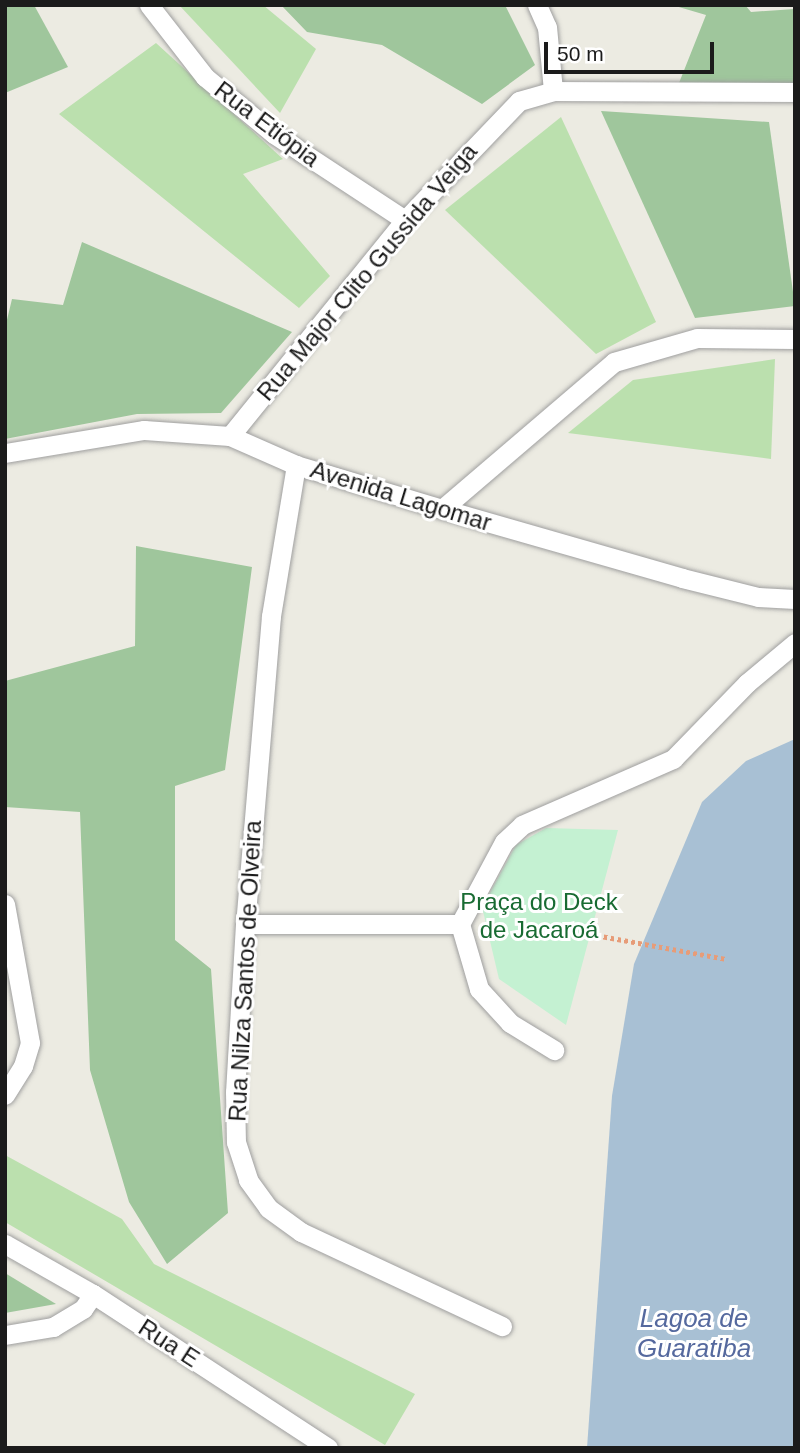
<!DOCTYPE html>
<html>
<head>
<meta charset="utf-8">
<style>
  body { margin:0 }
  #map { position:relative; width:800px; height:1453px; overflow:hidden; background:#ecebe2; font-family:Helvetica,sans-serif }
  div>[style] { position:absolute }
  .grass>* { inset:0; background:#bbe0ae }
  .forest>* { inset:0; background:#9fc69c }
  .park>* { inset:0; background:#c4f1d2 }
  .water>* { inset:0; background:#a8c0d4 }
  .path>* { height:4.5px; margin-top:-2.25px; transform-origin:0; background:repeating-linear-gradient(90deg,#e79c78 0 3.5px,transparent 0 7px) }
  .roads { filter:drop-shadow(0 0 2px #9f9f9f) drop-shadow(0 0 2px #9f9f9f) }
  .minor>* { height:19px; margin:-9.5px; padding:0 9.5px; transform-origin:9.5px; border-radius:9.5px; background:#fff }
  span { translate:-50% -50%; white-space:nowrap; text-align:center; line-height:1.15; -webkit-text-stroke:6px #fff; paint-order:stroke }
  .street-label { font-size:24px; color:#1b1b1b }
  .park-label { font-size:24px; color:#186b32 }
  .water-label { font-size:26px; color:#55699e; font-style:italic }
  .frame { position:absolute; inset:0; border:7px solid #1b1b1b; pointer-events:none }
  .scale { position:absolute; left:544px; top:42px; width:170px; height:32px; box-sizing:border-box; border:4px solid #1b1b1b; border-top:0; padding-left:9px; font-size:21px; line-height:24px; white-space:nowrap; color:#1b1b1b; -webkit-text-stroke:5px #fff; paint-order:stroke }
</style>
</head>
<body>
<div id="map">
  <div class="grass">
    <div style="clip-path:polygon(179px 5px,263px 5px,316px 49px,280px 113px)"></div>
    <div style="clip-path:polygon(156px 43px,283px 159px,243px 174px,330px 276px,299px 308px,59px 114px)"></div>
    <div style="clip-path:polygon(561px 117px,656px 322px,596px 354px,445px 210px)"></div>
    <div style="clip-path:polygon(775px 359px,771px 459px,568px 433px,633px 380px)"></div>
    <div style="clip-path:polygon(5px 1155px,122px 1219px,154px 1264px,415px 1394px,385px 1445px,5px 1222px)"></div>
  </div>
  <div class="forest">
    <div style="clip-path:polygon(5px 5px,34px 5px,68px 67px,5px 93px)"></div>
    <div style="clip-path:polygon(281px 5px,505px 5px,535px 65px,482px 104px,382px 45px,307px 32px)"></div>
    <div style="clip-path:polygon(672px 5px,745px 5px,751px 12px,795px 9px,795px 83px,679px 83px,706px 15px)"></div>
    <div style="clip-path:polygon(601px 111px,769px 122px,795px 306px,695px 318px)"></div>
    <div style="clip-path:polygon(82px 242px,292px 332px,221px 413px,137px 414px,5px 439px,5px 328px,12px 299px,63px 305px)"></div>
    <div style="clip-path:polygon(136px 546px,252px 567px,225px 770px,175px 786px,175px 940px,211px 969px,228px 1213px,167px 1264px,129px 1202px,90px 1070px,80px 812px,5px 807px,5px 681px,135px 646px)"></div>
    <div style="clip-path:polygon(5px 1273px,56px 1304px,5px 1313px)"></div>
  </div>
  <div class="park">
    <div style="clip-path:polygon(546px 828px,618px 830px,566px 1025px,499px 979px,482px 907px,516px 845px)"></div>
  </div>
  <div class="water">
    <div style="clip-path:polygon(795px 739px,795px 1448px,587px 1448px,612px 1096px,634px 964px,702px 802px,746px 761px)"></div>
  </div>
  <div class="path">
    <div style="left:590px;top:934px;width:138px;rotate:10.4deg"></div>
  </div>
  <div class="roads">
    <div class="minor">
      <div style="left:149px;top:5px;width:91px;rotate:52.1deg"></div>
      <div style="left:205px;top:77px;width:89px;rotate:39.6deg"></div>
      <div style="left:274px;top:134px;width:157px;rotate:33.3deg"></div>
      <div style="left:537px;top:5px;width:24px;rotate:66deg"></div>
      <div style="left:547px;top:27px;width:64px;rotate:84.6deg"></div>
      <div style="left:230px;top:436px;width:278px;rotate:-51deg"></div>
      <div style="left:405px;top:220px;width:165px;rotate:-46.2deg"></div>
      <div style="left:519px;top:101px;width:35px;rotate:-16deg"></div>
      <div style="left:553px;top:91px;width:242px;rotate:0.2deg"></div>
      <div style="left:5px;top:453px;width:141px;rotate:-9.4deg"></div>
      <div style="left:144px;top:430px;width:86px;rotate:4deg"></div>
      <div style="left:230px;top:436px;width:72px;rotate:23.7deg"></div>
      <div style="left:296px;top:465px;width:152px;rotate:16.8deg"></div>
      <div style="left:442px;top:509px;width:250px;rotate:16deg"></div>
      <div style="left:682px;top:578px;width:78px;rotate:14deg"></div>
      <div style="left:758px;top:597px;width:37px;rotate:3deg"></div>
      <div style="left:296px;top:465px;width:153px;rotate:99.4deg"></div>
      <div style="left:271px;top:616px;width:309px;rotate:94.8deg"></div>
      <div style="left:245px;top:924px;width:168px;rotate:93.4deg"></div>
      <div style="left:235px;top:1092px;width:50px;rotate:88.9deg"></div>
      <div style="left:236px;top:1142px;width:40px;rotate:72deg"></div>
      <div style="left:248px;top:1180px;width:34px;rotate:54deg"></div>
      <div style="left:268px;top:1208px;width:41px;rotate:36deg"></div>
      <div style="left:301px;top:1232px;width:222px;rotate:25.1deg"></div>
      <div style="left:442px;top:509px;width:226px;rotate:-40.5deg"></div>
      <div style="left:614px;top:362px;width:86px;rotate:-16.1deg"></div>
      <div style="left:697px;top:338px;width:98px;rotate:0.6deg"></div>
      <div style="left:5px;top:904px;width:141px;rotate:79.8deg"></div>
      <div style="left:30px;top:1043px;width:24px;rotate:107deg"></div>
      <div style="left:23px;top:1066px;width:34px;rotate:122deg"></div>
      <div style="left:245px;top:924px;width:215px"></div>
      <div style="left:460px;top:924px;width:93px;rotate:-61.8deg"></div>
      <div style="left:504px;top:842px;width:25px;rotate:-43deg"></div>
      <div style="left:522px;top:825px;width:165px;rotate:-23.6deg"></div>
      <div style="left:673px;top:759px;width:106px;rotate:-45.8deg"></div>
      <div style="left:747px;top:683px;width:62px;rotate:-39.8deg"></div>
      <div style="left:460px;top:924px;width:68px;rotate:73.7deg"></div>
      <div style="left:479px;top:989px;width:46px;rotate:47.6deg"></div>
      <div style="left:510px;top:1023px;width:52px;rotate:31.5deg"></div>
      <div style="left:5px;top:1244px;width:101px;rotate:29.6deg"></div>
      <div style="left:93px;top:1294px;width:281px;rotate:33.2deg"></div>
      <div style="left:5px;top:1335px;width:49px;rotate:-9.5deg"></div>
      <div style="left:53px;top:1327px;width:35px;rotate:-31deg"></div>
      <div style="left:83px;top:1309px;width:18px;rotate:-56deg"></div>
    </div>
  </div>
  <div class="street-label">
    <span style="left:267px;top:124px;rotate:37deg">Rua Etiópia</span>
    <span style="left:367px;top:272px;rotate:-50deg">Rua Major Clito Gussida Veiga</span>
    <span style="left:401px;top:496px;rotate:17deg">Avenida Lagomar</span>
    <span style="left:245px;top:971px;rotate:-87deg">Rua Nilza Santos de Olveira</span>
    <span style="left:169px;top:1343px;rotate:33deg">Rua E</span>
  </div>
  <div class="park-label">
    <span style="left:539px;top:916px">Praça do Deck<br>de Jacaroá</span>
  </div>
  <div class="water-label">
    <span style="left:694px;top:1334px">Lagoa de<br>Guaratiba</span>
  </div>
  <div class="frame"></div>
  <div class="scale">50 m</div>
</div>
</body>
</html>
